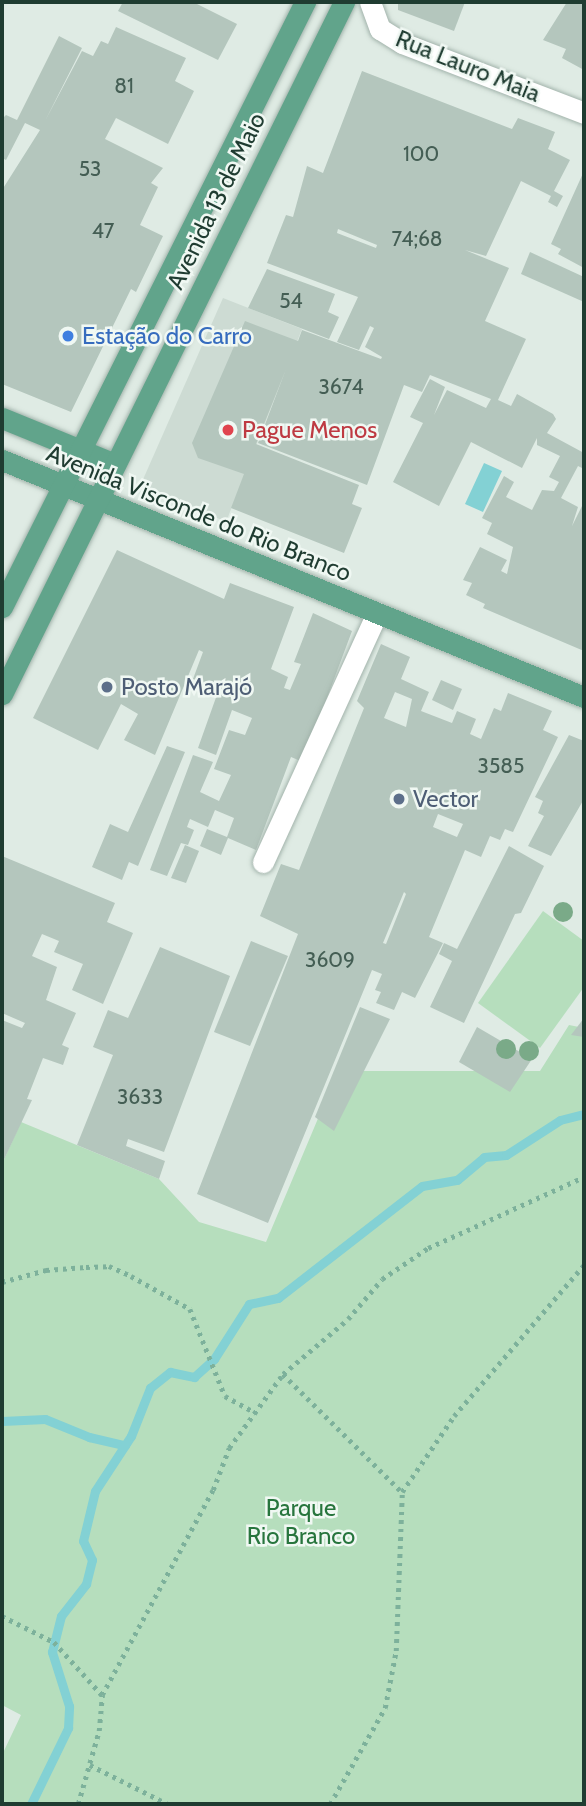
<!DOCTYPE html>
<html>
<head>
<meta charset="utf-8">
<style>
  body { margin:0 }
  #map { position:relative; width:586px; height:1806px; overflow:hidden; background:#dfebe4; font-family:Cabin,sans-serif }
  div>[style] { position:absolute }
  .built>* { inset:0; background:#cddbd3 }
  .green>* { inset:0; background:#b6debd }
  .water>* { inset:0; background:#83d1d4 }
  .stream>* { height:9px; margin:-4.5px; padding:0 4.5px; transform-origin:4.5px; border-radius:4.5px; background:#83d1d4 }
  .building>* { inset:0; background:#b4c6bd }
  .path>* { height:4.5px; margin-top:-2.25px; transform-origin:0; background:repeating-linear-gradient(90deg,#7db19b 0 3.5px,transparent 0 8.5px) }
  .roads { filter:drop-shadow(0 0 2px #a2b3ab) drop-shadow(0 0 2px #a2b3ab) }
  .minor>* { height:21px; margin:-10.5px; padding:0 10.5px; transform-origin:10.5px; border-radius:10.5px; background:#fff }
  .major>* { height:21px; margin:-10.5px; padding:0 10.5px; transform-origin:10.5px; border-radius:10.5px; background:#61a48b }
  .trees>* { width:20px; height:20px; margin:-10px; border-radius:50%; background:#7aaa88 }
  .dots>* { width:19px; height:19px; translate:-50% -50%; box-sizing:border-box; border:4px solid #f0f8f3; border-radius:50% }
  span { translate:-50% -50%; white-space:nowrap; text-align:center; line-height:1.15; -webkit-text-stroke:5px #f0f8f3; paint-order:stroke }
  .number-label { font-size:21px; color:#445e54 }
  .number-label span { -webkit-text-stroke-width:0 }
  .street-label { font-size:24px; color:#1f3c31 }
  .shop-label { font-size:24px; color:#366cbe }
  .left { translate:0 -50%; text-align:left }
  .health-label { font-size:24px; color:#be3a42 }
  .service-label { font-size:24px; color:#4e5e75 }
  .park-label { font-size:24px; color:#27753d }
  .frame { position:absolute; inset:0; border:4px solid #1f3c31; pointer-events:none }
</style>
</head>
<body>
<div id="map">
  <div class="built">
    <div style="clip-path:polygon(223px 298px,302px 329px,226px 522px,141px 484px)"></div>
  </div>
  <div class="green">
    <div style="clip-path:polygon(543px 911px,584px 941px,584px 987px,540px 1048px,478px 1003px)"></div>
    <div style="clip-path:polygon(569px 1025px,584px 1028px,584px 1804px,2px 1804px,2px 1755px,21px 1715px,2px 1705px,2px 1164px,21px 1122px,159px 1179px,199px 1222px,266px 1242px,338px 1071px,540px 1071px)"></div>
  </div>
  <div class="water">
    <div style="clip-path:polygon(484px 463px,502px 471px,483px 512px,465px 504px)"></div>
  </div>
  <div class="stream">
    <div style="left:2px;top:1421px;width:43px;rotate:-2.7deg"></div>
    <div style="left:45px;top:1419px;width:48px;rotate:22.2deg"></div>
    <div style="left:89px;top:1437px;width:37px;rotate:13deg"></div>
    <div style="left:31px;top:1804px;width:85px;rotate:-64deg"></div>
    <div style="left:68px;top:1728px;width:22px;rotate:-87deg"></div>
    <div style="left:69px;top:1706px;width:57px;rotate:-107.5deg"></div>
    <div style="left:52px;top:1652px;width:37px;rotate:-76deg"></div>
    <div style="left:61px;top:1616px;width:41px;rotate:-52deg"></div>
    <div style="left:86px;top:1584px;width:25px;rotate:-76deg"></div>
    <div style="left:92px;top:1560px;width:21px;rotate:-115deg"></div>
    <div style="left:83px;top:1541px;width:51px;rotate:-76.5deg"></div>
    <div style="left:95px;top:1491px;width:66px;rotate:-56.8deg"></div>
    <div style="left:131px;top:1436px;width:52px;rotate:-68.4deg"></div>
    <div style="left:150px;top:1388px;width:26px;rotate:-39deg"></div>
    <div style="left:170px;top:1372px;width:25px;rotate:12deg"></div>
    <div style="left:194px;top:1377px;width:27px;rotate:-42deg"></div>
    <div style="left:214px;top:1359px;width:65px;rotate:-57.5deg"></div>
    <div style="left:249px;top:1304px;width:30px;rotate:-12deg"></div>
    <div style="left:278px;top:1298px;width:182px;rotate:-37.9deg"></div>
    <div style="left:422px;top:1186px;width:36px;rotate:-10deg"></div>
    <div style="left:457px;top:1180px;width:35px;rotate:-40deg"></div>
    <div style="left:484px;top:1157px;width:22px;rotate:-5deg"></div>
    <div style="left:506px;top:1155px;width:64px;rotate:-32.9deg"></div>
    <div style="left:560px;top:1120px;width:25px;rotate:-14deg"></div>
  </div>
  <div class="building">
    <div style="clip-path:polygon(123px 2px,193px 2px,237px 24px,218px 60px,118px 11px)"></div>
    <div style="clip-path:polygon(398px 2px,465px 2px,454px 31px,398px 10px)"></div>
    <div style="clip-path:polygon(567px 2px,584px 2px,584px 70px,562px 58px,566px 49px,543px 40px)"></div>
    <div style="clip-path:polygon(116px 27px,186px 58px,175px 81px,194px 91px,168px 144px,116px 118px,105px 139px,163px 168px,151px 183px,158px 187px,140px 225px,163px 236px,136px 292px,131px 289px,71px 412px,2px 384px,2px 190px,40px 130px,25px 123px,6px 160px,2px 158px,2px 119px,6px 115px,17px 120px,59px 36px,82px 48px,45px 121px,82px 51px,93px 56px,101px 41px,108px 44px)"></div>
    <div style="clip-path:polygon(evenodd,362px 71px,512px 129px,518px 118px,555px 132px,548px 149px,570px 160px,554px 191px,563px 196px,557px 207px,548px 202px,551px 196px,521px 181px,486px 256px,465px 250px,509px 268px,485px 321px,526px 339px,498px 400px,511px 406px,517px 394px,553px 414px,556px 419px,547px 433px,584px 453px,584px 469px,578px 466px,561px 498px,578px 507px,572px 526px,584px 502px,584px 651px,483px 608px,485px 604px,466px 595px,472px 583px,463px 580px,480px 547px,507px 560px,501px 571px,507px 574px,513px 547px,487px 534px,492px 523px,482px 518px,504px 476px,514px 482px,506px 497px,532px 510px,542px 490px,554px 491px,559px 482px,549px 477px,560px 456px,537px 445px,537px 438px,522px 468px,471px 442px,439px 506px,393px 482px,423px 423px,410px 417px,430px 379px,445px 387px,434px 415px,447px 390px,486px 408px,491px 399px,430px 375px,422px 392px,404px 385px,367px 485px,258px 443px,286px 369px,256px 444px,359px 485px,352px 504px,362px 508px,344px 553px,231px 508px,244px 474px,198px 458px,192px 443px,245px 321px,298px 341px,302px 330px,381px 359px,382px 357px,365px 347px,374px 328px,370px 326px,359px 350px,337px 342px,358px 297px,267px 263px,286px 215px,293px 217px,307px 166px,323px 173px,362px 71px,338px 229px,377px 245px,376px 248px,337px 233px,338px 229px)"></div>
    <div style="clip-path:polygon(584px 171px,584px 268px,558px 254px,561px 249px,551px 244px)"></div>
    <div style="clip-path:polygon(530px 252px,584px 277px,584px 302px,521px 274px)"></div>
    <div style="clip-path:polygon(267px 269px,335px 294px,328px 312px,339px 317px,329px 339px,248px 308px)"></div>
    <div style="clip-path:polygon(117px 550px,224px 599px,230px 583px,294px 607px,271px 669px,288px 677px,284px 688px,290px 690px,301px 664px,294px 662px,313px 613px,352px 631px,303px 762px,291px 757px,256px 850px,228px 838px,221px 855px,200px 846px,207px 829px,227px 837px,234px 818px,215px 810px,208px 827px,190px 819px,187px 827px,194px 830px,188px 845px,181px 843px,167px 876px,150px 870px,193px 755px,213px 762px,200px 792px,219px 801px,231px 775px,214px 769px,229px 730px,245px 735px,252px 718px,232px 710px,216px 755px,198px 748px,219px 689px,193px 679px,203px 652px,199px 650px,155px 755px,124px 740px,138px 714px,121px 704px,98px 750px,33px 718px)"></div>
    <div style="clip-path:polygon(evenodd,381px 644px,410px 657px,401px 679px,429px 692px,421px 711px,452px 723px,457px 711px,476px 719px,470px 734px,481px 739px,494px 708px,501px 711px,508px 693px,552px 711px,543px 730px,558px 737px,513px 832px,505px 829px,500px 840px,490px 836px,481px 857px,465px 850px,429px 937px,443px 943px,415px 998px,402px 992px,394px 1010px,376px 1003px,381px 992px,375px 990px,382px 974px,372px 970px,268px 1223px,197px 1194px,298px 934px,260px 916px,281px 864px,299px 870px,364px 708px,357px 701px,381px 644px,395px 692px,412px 699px,406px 727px,384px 718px,395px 692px,381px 644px,438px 814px,463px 824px,457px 837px,433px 827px,438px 814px,381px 644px,404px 892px,406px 894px,386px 944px,383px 943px,404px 892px)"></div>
    <div style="clip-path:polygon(441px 680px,462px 689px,453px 710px,432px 700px)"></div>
    <div style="clip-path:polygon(569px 735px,584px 741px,584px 799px,551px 856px,528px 846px,544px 816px,538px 813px,543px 801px,535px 797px)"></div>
    <div style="clip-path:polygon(167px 746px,185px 752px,138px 866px,129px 862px,122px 880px,92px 867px,110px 824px,128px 832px)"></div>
    <div style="clip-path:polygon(185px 845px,199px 851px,186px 883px,171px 878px)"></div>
    <div style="clip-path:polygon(509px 846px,544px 866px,521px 913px,515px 914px,464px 1023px,430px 1007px,452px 961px,439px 954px,444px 943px,457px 949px)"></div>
    <div style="clip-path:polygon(2px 856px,115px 903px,107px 922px,133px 933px,103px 1004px,72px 990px,83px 964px,54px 952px,59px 941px,42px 934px,32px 956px,57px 967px,46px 1000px,76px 1013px,62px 1045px,69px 1048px,63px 1065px,43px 1058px,27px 1099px,32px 1100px,2px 1164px,2px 1020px,22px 1028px,25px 1023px,2px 1013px)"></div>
    <div style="clip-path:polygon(251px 941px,288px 956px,250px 1046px,214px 1032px)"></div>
    <div style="clip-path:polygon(160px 947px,230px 976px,164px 1152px,128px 1139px,126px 1146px,165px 1161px,159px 1179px,77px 1145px,113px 1055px,93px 1047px,108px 1010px,128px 1018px)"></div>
    <div style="clip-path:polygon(360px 1007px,390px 1019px,334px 1131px,315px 1117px)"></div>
    <div style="clip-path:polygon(584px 1018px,584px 1037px,571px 1035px)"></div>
    <div style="clip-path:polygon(477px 1027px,532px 1059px,510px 1092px,459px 1062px)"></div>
  </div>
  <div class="path">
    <div style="left:2px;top:1282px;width:46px;rotate:-15.3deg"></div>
    <div style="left:46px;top:1270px;width:40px;rotate:-4.3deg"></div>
    <div style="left:86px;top:1267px;width:23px;rotate:-2deg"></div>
    <div style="left:109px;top:1266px;width:24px;rotate:24deg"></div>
    <div style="left:131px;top:1276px;width:68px;rotate:29.2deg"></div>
    <div style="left:190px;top:1309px;width:94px;rotate:68.1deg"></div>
    <div style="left:225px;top:1396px;width:35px;rotate:29deg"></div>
    <div style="left:283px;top:1374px;width:168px;rotate:44.8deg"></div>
    <div style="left:2px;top:1616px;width:58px;rotate:26.6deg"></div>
    <div style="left:54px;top:1642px;width:72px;rotate:47.8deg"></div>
    <div style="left:90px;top:1765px;width:87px;rotate:26.6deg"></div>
    <div style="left:78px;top:1804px;width:76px;rotate:-74deg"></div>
    <div style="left:99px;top:1731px;width:36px;rotate:-85deg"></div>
    <div style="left:102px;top:1695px;width:233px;rotate:-61.6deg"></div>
    <div style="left:213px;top:1490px;width:45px;rotate:-69.1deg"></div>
    <div style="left:229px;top:1448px;width:92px;rotate:-53.9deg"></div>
    <div style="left:283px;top:1374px;width:85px;rotate:-40.2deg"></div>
    <div style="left:348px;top:1319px;width:52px;rotate:-49.6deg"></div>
    <div style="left:382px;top:1279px;width:55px;rotate:-34deg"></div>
    <div style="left:428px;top:1248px;width:171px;rotate:-24.5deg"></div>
    <div style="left:330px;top:1804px;width:111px;rotate:-60.2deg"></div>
    <div style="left:385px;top:1708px;width:58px;rotate:-79.1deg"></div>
    <div style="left:396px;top:1651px;width:159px;rotate:-87.8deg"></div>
    <div style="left:402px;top:1492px;width:92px;rotate:-55.6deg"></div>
    <div style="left:454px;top:1416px;width:199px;rotate:-49.3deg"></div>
  </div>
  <div class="roads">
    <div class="minor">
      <div style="left:370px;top:2px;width:29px;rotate:70deg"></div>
      <div style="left:380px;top:29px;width:26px;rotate:32deg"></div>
      <div style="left:402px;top:43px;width:195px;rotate:21deg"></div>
      <div style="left:263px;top:862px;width:274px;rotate:-65.4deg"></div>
    </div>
    <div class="major">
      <div style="left:2px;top:418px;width:122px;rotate:22.2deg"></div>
      <div style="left:2px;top:460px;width:628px;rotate:22.16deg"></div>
      <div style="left:2px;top:607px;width:677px;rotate:-63.4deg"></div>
      <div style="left:2px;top:694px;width:772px;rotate:-63.7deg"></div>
    </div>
  </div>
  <div class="trees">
    <div style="left:563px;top:912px"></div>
    <div style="left:506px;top:1049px"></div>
    <div style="left:529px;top:1051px"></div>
  </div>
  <div class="dots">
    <div style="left:68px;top:336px;background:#3f7fe0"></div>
    <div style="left:228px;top:430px;background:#e0444e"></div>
    <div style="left:107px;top:687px;background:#5c6f8a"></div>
    <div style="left:399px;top:799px;background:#5c6f8a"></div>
  </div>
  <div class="number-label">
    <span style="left:124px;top:86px">81</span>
    <span style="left:421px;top:154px">100</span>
    <span style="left:90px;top:169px">53</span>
    <span style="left:103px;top:231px">47</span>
    <span style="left:417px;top:239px">74;68</span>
    <span style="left:291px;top:301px">54</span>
    <span style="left:341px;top:387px">3674</span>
    <span style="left:501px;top:766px">3585</span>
    <span style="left:330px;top:960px">3609</span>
    <span style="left:140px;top:1097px">3633</span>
  </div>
  <div class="street-label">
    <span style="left:468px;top:66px;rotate:22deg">Rua Lauro Maia</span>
    <span style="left:216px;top:201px;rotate:-64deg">Avenida 13 de Maio</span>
    <span style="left:199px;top:513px;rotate:22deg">Avenida Visconde do Rio Branco</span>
  </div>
  <div class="shop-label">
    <span class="left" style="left:82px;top:336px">Estação do Carro</span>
  </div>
  <div class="health-label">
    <span class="left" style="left:242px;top:430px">Pague Menos</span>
  </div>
  <div class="service-label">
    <span class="left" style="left:121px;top:687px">Posto Marajó</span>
    <span class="left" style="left:413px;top:799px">Vector</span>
  </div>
  <div class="park-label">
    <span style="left:301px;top:1522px">Parque<br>Rio Branco</span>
  </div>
  <div class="frame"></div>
</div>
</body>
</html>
